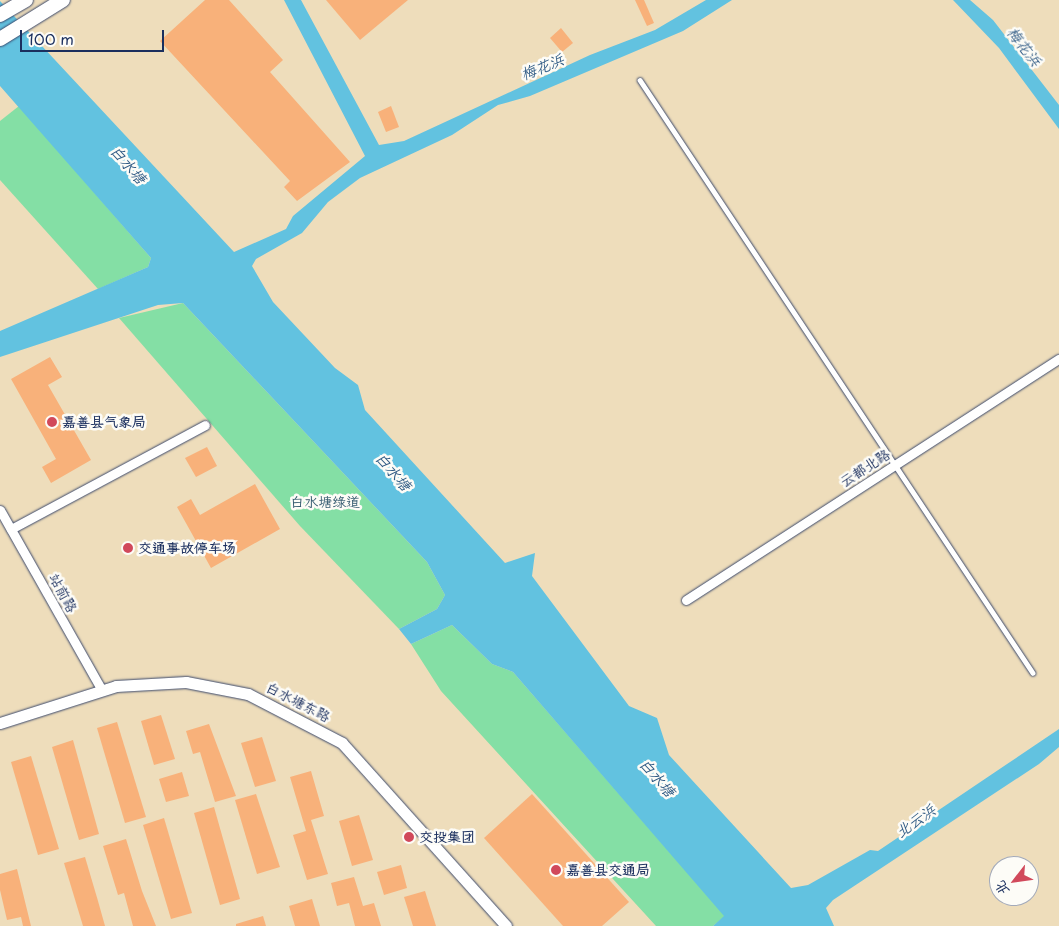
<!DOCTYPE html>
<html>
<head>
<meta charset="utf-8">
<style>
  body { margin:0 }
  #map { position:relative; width:1059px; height:926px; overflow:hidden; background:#edb; font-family:"Playpen Sans","LXGW WenKai TC",sans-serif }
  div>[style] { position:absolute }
  .green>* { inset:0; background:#84dfa5 }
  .water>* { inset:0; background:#62c2e0 }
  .building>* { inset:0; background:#f8b17a }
  .roads { filter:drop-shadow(0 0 1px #3b496c) drop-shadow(0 0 1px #3b496c) }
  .service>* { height:4.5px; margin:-2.25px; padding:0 2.25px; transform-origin:2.25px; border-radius:2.25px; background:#fff }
  .minor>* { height:9px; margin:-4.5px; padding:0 4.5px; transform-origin:4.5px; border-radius:4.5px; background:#fff }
  .tertiary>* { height:11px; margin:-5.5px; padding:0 5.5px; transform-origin:5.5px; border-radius:5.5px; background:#fff }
  .primary>* { height:14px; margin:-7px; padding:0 7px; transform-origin:7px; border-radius:7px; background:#fff }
  .dots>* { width:14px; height:14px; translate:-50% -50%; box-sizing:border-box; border:2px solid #fdfcf7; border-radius:50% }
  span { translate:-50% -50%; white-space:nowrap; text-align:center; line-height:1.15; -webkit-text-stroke:5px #fdfcf7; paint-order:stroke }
  .poi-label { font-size:14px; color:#1b2f5e; font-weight:700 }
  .left { translate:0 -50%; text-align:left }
  .street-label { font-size:14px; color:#1b2f5e }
  .park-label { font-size:14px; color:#355b70 }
  .water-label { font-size:15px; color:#305b85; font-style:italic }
  .north { position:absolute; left:989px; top:856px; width:50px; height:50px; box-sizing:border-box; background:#fdfcf7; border:1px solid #a3aaba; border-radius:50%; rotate:240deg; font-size:14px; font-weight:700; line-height:20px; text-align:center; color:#1b2f5e }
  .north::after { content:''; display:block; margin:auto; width:18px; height:22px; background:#d1495b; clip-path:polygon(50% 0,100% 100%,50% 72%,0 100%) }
  .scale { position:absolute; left:20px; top:30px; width:144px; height:22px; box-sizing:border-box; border:2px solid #1b2f5e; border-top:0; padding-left:6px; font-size:15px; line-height:18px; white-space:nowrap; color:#1b2f5e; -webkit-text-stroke:4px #fdfcf7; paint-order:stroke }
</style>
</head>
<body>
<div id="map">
  <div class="green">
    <div style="clip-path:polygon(19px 106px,151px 258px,148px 267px,98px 289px,0 180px,0 121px)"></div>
    <div style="clip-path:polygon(183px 303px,427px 562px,445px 595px,437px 609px,399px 629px,300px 526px,119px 318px)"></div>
    <div style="clip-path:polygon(452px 625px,492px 664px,513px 672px,725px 916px,713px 926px,656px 926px,441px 691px,411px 644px)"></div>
  </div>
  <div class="water">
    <div style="clip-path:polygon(284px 0,301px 0,379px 145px,404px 141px,590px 55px,655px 30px,706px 0,732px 0,683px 31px,530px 96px,498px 105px,452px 135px,360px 178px,328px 202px,302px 233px,256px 259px,252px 266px,273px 302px,335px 368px,358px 385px,365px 410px,505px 563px,535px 553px,532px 576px,629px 706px,657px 718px,669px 755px,791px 888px,808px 885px,870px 850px,878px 851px,1059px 729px,1059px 747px,1039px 764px,833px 900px,826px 908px,834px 926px,713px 926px,724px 916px,513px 672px,492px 664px,452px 625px,411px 644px,399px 629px,437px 609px,445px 595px,427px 562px,183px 303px,158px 305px,0 357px,0 331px,148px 267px,151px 258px,0 86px,0 1px,234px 252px,286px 229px,293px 216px,365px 156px)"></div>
    <div style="clip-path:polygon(953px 0,970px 0,993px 20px,1059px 105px,1059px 129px,999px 48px)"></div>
  </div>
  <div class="building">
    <div style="clip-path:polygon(205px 0,229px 0,283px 60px,270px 72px,350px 162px,297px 201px,284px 187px,290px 181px,160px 41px)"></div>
    <div style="clip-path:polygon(326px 0,408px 0,360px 40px)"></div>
    <div style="clip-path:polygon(635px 0,644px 0,654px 23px,647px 26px)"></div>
    <div style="clip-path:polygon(561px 28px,573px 43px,562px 52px,550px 38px)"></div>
    <div style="clip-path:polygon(391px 106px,399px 127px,386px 132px,378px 112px)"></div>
    <div style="clip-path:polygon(50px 357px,62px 377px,48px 385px,91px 460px,51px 483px,42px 467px,56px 459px,11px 379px)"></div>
    <div style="clip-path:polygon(207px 447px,217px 466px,196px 477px,185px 458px)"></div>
    <div style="clip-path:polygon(255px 484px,280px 529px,211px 568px,177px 507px,191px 499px,200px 515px)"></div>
    <div style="clip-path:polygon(161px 715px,175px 759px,154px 765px,141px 721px)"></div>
    <div style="clip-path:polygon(117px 722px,146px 817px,125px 823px,97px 728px)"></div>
    <div style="clip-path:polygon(209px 724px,236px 796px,215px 802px,200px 752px,193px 754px,186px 731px)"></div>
    <div style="clip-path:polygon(262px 737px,276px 781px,255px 787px,241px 743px)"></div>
    <div style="clip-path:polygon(73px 740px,99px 834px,79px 840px,52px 747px)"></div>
    <div style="clip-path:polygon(31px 756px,59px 849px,38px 855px,11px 762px)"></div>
    <div style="clip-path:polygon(311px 771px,324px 816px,311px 820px,328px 874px,307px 880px,293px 835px,306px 831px,290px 777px)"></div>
    <div style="clip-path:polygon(182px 772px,189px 796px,166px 802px,159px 779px)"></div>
    <div style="clip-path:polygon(256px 794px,280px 867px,257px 874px,235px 800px)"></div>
    <div style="clip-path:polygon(532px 794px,629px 902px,602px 926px,563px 926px,484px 838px)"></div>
    <div style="clip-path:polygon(214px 807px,240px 899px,220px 905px,194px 813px)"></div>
    <div style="clip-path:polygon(359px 815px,373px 860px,352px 866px,339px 821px)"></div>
    <div style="clip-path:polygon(164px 818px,192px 913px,171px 919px,143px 825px)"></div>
    <div style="clip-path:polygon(126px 839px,142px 891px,156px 926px,133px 926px,124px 893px,118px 895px,103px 846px)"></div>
    <div style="clip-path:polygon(85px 857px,98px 901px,105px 926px,83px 926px,64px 863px)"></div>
    <div style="clip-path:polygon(401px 865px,407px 888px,384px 895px,377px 872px)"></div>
    <div style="clip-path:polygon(17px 869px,31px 926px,23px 926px,21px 917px,7px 920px,0 890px,0 874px)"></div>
    <div style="clip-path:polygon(354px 877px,363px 906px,374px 903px,381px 926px,355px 926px,349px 903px,337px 906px,331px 883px)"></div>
    <div style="clip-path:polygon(425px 891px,436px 926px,413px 926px,404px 897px)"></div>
    <div style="clip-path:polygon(312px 899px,320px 926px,295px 926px,289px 906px)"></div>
    <div style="clip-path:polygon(263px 916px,266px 926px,236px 926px,236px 924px)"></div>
  </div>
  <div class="roads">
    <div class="service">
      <div style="left:640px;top:80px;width:711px;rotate:56.47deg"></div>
    </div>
    <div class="minor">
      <div style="left:0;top:510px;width:207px;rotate:60.5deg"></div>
      <div style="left:11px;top:529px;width:220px;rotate:-28.2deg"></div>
      <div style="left:686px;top:600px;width:444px;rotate:-32.9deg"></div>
    </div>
    <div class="tertiary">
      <div style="left:0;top:723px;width:122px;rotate:-17.7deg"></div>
      <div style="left:116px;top:686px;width:70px;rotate:-3.3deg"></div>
      <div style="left:186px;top:682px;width:63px;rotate:11deg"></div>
      <div style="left:248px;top:694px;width:106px;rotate:27.5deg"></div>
      <div style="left:342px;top:743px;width:246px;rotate:48.1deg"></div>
    </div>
    <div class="primary">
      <div style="left:0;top:15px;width:30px;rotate:-30deg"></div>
      <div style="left:0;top:39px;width:74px;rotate:-31.8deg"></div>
    </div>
  </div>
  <div class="dots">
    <div style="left:52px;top:422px;background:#d1495b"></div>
    <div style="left:128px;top:548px;background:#d1495b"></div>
    <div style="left:409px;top:837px;background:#d1495b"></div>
    <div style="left:556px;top:870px;background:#d1495b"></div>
  </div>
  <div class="poi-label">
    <span class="left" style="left:62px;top:422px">嘉善县气象局</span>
    <span class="left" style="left:138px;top:548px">交通事故停车场</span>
    <span class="left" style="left:419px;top:837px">交投集团</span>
    <span class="left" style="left:566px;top:870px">嘉善县交通局</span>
  </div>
  <div class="street-label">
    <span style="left:865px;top:468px;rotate:-33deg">云都北路</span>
    <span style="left:63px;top:593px;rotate:61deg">站前路</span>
    <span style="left:298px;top:702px;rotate:27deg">白水塘东路</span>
  </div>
  <div class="park-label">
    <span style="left:325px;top:502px">白水塘绿道</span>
  </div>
  <div class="water-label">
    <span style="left:1025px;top:46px;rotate:52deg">梅花浜</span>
    <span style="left:542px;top:66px;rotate:-22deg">梅花浜</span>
    <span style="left:129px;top:164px;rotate:49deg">白水塘</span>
    <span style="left:394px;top:471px;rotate:49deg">白水塘</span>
    <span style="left:658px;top:777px;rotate:49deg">白水塘</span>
    <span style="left:915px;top:820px;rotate:-35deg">北云浜</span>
  </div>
  <div class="north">北</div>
  <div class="scale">100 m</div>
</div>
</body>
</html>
